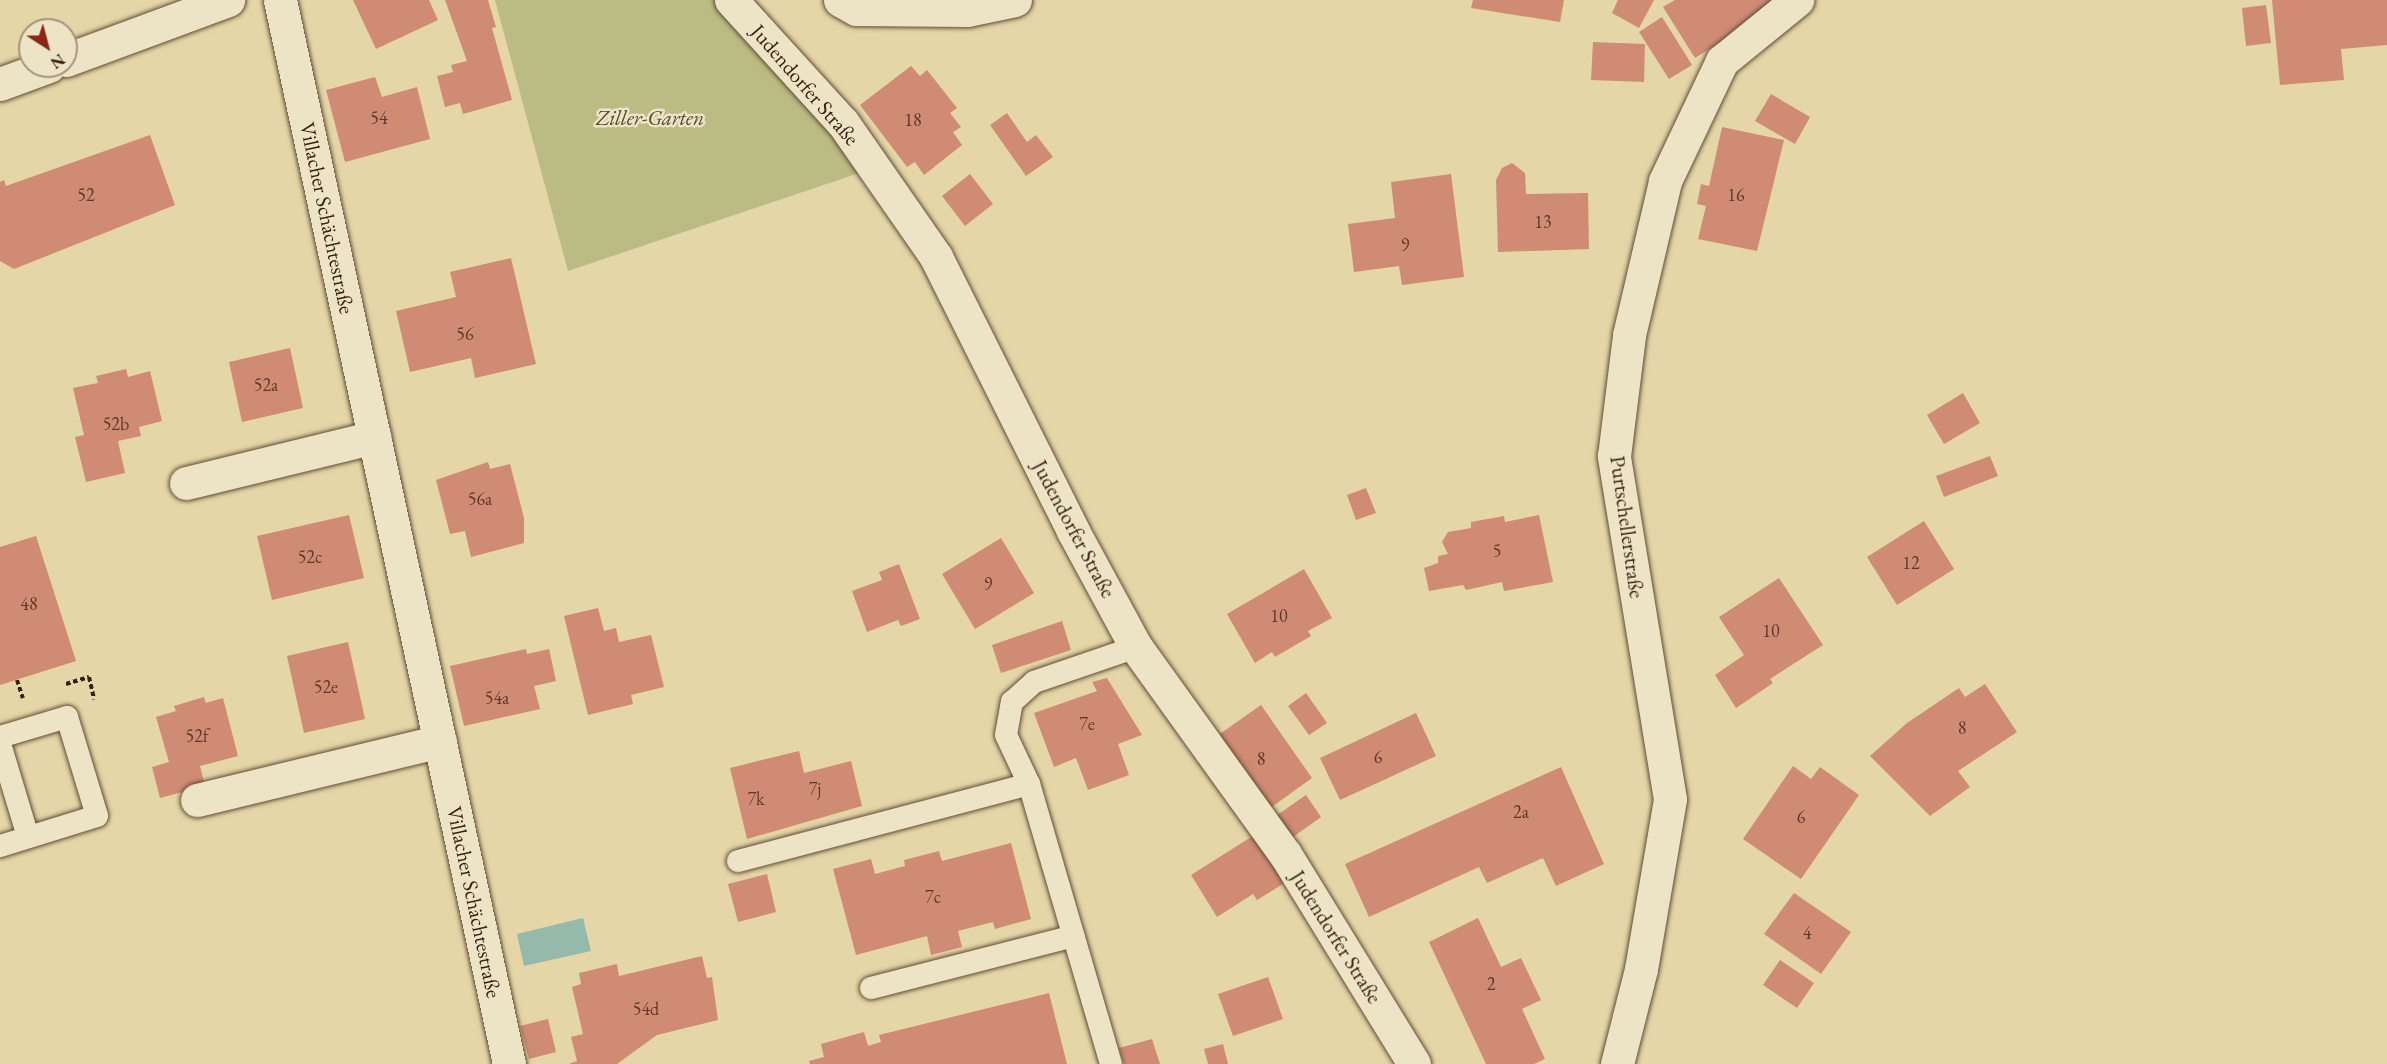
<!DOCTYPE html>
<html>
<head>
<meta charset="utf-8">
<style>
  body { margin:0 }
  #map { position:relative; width:2387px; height:1064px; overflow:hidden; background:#e4d6a6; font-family:"EB Garamond",serif }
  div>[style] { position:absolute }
  .green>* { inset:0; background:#babc83 }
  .water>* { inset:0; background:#95b9aa }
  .building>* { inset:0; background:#d08b74 }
  .path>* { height:4px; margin-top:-2px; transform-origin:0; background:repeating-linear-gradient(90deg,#361e12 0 4.5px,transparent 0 7.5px) }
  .roads { filter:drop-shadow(0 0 2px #624c37) drop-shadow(0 0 2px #624c37) }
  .service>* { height:22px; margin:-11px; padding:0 11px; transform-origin:11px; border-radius:11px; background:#ede4c5 }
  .minor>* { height:33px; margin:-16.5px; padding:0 16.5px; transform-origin:16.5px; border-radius:16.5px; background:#ede4c5 }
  span { translate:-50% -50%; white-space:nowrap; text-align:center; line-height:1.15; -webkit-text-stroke:5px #ede4c5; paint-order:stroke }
  .number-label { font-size:18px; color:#5c392a }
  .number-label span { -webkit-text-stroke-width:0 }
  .street-label { font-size:21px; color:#361e12 }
  .park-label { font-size:21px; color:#57462e; font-style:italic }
  .north { position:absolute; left:18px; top:18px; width:60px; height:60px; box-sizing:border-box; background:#ede4c5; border:2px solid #a4957d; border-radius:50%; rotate:144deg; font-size:16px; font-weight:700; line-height:24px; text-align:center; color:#361e12 }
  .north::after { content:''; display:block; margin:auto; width:21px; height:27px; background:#8f2418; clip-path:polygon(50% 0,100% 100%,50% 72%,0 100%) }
</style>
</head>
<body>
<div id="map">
  <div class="green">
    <div style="clip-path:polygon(495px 0,730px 0,874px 168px,568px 271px)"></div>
  </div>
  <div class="water">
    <div style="clip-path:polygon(583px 918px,591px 951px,524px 966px,517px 934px)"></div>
  </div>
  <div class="building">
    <div style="clip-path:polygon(353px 0,429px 0,438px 20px,376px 49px)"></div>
    <div style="clip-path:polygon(445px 0,488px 0,496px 27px,492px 28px,512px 100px,463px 114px,460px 103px,445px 107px,437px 76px,453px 72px,451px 65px,467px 61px)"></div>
    <div style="clip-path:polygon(1473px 0,1564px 0,1560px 22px,1471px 8px)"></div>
    <div style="clip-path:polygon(1618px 0,1654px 0,1639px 28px,1612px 13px)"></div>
    <div style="clip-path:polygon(1675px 0,1781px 0,1783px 3px,1695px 58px,1663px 7px)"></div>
    <div style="clip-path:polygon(2272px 0,2387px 0,2387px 45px,2341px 49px,2344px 80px,2280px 85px)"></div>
    <div style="clip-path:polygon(2266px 5px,2271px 43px,2246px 46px,2242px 8px)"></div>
    <div style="clip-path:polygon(1662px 17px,1692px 65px,1669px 79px,1639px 32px)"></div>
    <div style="clip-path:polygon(1593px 42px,1645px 44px,1644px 82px,1591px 80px)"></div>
    <div style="clip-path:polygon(911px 66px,920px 76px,927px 70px,957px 108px,950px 113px,961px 127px,953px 132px,962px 145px,924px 175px,915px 162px,907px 167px,860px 105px)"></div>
    <div style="clip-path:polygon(375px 77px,382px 97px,417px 87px,430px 139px,345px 162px,326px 90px)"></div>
    <div style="clip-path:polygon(1771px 94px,1810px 117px,1795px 144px,1755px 121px)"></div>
    <div style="clip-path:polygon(1007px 113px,1027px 142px,1036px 135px,1053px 157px,1026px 176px,990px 125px)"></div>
    <div style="clip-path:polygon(1722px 127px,1784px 140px,1757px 251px,1698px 239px,1706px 206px,1697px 204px,1701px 184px,1709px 186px)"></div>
    <div style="clip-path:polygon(150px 135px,175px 205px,14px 269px,0 261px,0 182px,4px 180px,6px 186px)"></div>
    <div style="clip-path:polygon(1512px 163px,1525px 173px,1526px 194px,1588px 193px,1589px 249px,1498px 252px,1496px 180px,1502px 168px)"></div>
    <div style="clip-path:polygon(970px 174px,993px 204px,965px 226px,942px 196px)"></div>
    <div style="clip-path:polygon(1451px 174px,1464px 277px,1402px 285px,1399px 266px,1354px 272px,1348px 224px,1395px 218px,1391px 182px)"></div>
    <div style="clip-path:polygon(511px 258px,536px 364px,475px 378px,471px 358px,410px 372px,396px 311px,456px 297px,450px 272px)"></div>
    <div style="clip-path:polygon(290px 348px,303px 408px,242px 422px,229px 362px)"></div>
    <div style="clip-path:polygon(126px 369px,128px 377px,150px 371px,162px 421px,139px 427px,141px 436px,118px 441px,125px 473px,86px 482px,75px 437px,84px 435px,73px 388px,98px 383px,96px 376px)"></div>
    <div style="clip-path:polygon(1963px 393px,1980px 423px,1944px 444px,1927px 415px)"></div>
    <div style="clip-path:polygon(1990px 456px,1998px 476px,1944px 497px,1936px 476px)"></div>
    <div style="clip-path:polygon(488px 462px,490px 469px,510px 464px,524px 518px,524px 543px,471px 557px,465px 531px,450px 534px,436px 480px)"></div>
    <div style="clip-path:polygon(1366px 488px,1376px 513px,1356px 520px,1347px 495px)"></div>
    <div style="clip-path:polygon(349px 515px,364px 578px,272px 600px,257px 536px)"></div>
    <div style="clip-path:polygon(1539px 515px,1553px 582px,1504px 591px,1502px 582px,1466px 590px,1463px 585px,1429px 591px,1424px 568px,1438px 563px,1438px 556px,1448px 554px,1442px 542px,1448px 532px,1471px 528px,1471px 522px,1504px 516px,1505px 522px)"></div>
    <div style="clip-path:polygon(1924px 521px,1954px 569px,1897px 605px,1867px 557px)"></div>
    <div style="clip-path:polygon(36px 536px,76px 661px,0 685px,0 547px)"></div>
    <div style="clip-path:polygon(1001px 538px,1034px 593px,975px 629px,942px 574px)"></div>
    <div style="clip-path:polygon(899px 564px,920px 619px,901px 626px,898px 620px,867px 632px,852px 591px,882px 580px,879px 572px)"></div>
    <div style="clip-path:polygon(1304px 569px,1332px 618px,1308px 631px,1311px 636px,1275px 657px,1272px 652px,1255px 663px,1227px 614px)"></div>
    <div style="clip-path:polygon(1779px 578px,1823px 645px,1770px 679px,1773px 683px,1736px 708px,1715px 675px,1744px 655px,1719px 617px)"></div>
    <div style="clip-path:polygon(598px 608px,604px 631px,616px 628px,619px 642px,651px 635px,664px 687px,631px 695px,633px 704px,588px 715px,564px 616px)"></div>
    <div style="clip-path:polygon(1062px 621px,1071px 650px,1001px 673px,992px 645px)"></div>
    <div style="clip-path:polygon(348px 642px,365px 719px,304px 733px,287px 656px)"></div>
    <div style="clip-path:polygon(526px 649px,527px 654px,549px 649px,556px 681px,534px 686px,540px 709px,464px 726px,450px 666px)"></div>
    <div style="clip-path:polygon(1107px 678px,1142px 735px,1118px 744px,1129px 775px,1088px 790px,1076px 758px,1054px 767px,1034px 713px,1097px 691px,1092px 682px)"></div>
    <div style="clip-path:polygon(1985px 684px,2017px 732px,1958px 771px,1970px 787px,1930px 816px,1870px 756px,1907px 723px,1959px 688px,1965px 697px)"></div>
    <div style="clip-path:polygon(1306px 693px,1327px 723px,1309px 735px,1288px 706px)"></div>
    <div style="clip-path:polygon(204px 697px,206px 703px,223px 698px,238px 756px,200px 766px,205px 786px,160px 798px,152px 767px,169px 762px,156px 717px,176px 711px,174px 706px)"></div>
    <div style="clip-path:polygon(1261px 705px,1312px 778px,1262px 814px,1210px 741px)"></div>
    <div style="clip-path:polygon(1416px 713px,1436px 756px,1340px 800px,1320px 758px)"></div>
    <div style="clip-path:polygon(799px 751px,804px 773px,851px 761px,862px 806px,747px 839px,730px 768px)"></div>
    <div style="clip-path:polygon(1793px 766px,1811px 779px,1820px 767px,1859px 795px,1801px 879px,1743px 839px)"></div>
    <div style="clip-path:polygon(1561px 767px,1604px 864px,1556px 886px,1543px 858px,1487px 883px,1479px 867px,1369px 917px,1345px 864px)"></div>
    <div style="clip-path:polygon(1306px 795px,1321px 817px,1289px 840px,1273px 818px)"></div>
    <div style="clip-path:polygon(1259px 832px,1289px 880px,1257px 900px,1253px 894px,1217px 917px,1191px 875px)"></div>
    <div style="clip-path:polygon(1011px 843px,1031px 919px,995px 929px,993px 922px,958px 931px,962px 947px,931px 955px,927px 936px,856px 955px,833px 869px,871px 859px,875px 874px,905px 866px,904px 860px,939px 851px,942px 861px)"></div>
    <div style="clip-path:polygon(767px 874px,776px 912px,738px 922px,728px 884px)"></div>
    <div style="clip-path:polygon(1794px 893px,1851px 932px,1821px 974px,1764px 934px)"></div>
    <div style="clip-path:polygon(1478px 918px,1501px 967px,1521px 958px,1541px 1000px,1522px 1009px,1545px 1059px,1534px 1064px,1486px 1064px,1429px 942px)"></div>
    <div style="clip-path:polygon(702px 956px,707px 978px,712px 977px,718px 1020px,657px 1035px,617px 1064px,569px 1064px,577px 1061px,571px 1037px,583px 1034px,572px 987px,581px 984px,579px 973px,617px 964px,619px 976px)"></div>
    <div style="clip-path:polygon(1780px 960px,1814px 983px,1797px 1008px,1763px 985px)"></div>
    <div style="clip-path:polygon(1268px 977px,1283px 1019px,1233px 1036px,1218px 994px)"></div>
    <div style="clip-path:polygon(1049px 993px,1067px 1064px,810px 1064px,809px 1061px,824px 1057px,821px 1044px,864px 1032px,868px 1046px,881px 1042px,879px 1035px)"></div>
    <div style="clip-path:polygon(548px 1019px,556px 1052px,529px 1059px,520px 1026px)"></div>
    <div style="clip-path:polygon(1152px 1039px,1160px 1064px,1124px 1064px,1119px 1048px)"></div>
    <div style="clip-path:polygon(1223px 1044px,1228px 1064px,1208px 1064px,1204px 1049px)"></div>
  </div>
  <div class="path">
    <div style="left:17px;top:680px;width:19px;rotate:72deg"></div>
    <div style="left:66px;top:684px;width:24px;rotate:-17deg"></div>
    <div style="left:89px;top:677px;width:23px;rotate:77deg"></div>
  </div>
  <div class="roads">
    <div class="service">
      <div style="left:0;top:737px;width:70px;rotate:-16.6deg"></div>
      <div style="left:67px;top:717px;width:103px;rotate:73.1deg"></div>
      <div style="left:97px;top:816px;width:102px;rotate:162.8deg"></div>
      <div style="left:0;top:744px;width:97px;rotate:73.2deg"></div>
      <div style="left:738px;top:861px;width:301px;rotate:-14.8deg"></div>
      <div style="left:871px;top:988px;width:209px;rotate:-14.4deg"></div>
      <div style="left:1111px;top:1064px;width:292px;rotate:-106.3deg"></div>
      <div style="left:1029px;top:784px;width:54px;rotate:-115.1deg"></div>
      <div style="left:1006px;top:735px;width:34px;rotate:-80deg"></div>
      <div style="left:1012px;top:702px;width:30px;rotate:-42deg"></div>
      <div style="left:1034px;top:682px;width:108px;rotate:-18.9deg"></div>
    </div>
    <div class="minor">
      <div style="left:280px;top:0;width:1088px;rotate:77.85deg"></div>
      <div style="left:731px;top:0;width:166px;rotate:47.7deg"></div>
      <div style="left:843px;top:123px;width:163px;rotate:55.2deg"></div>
      <div style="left:936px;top:257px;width:306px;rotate:63.4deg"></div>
      <div style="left:1073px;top:531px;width:132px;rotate:61.5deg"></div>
      <div style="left:1136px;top:647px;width:255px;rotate:54.3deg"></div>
      <div style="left:1285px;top:854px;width:246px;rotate:58.4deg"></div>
      <div style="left:840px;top:0;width:18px;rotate:29deg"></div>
      <div style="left:856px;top:9px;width:111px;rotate:0.5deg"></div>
      <div style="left:967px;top:10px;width:49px;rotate:-11.8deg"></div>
      <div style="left:66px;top:60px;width:173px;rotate:-20.3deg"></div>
      <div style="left:0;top:84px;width:52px;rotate:-20.2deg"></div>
      <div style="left:186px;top:483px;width:194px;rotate:-13.7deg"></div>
      <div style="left:197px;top:800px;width:250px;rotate:-13.6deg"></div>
      <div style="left:1617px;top:1064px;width:98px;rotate:-75.8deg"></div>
      <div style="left:1641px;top:969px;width:172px;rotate:-80.3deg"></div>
      <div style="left:1670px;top:799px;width:348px;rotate:-99.3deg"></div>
      <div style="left:1614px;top:456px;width:122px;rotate:-82.9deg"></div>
      <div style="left:1629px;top:335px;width:158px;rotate:-76.8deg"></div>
      <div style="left:1665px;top:181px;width:133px;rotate:-64.6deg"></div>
      <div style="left:1722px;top:61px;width:97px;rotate:-39.1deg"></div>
    </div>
  </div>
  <div class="number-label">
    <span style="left:379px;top:118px">54</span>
    <span style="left:913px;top:120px">18</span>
    <span style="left:86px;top:195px">52</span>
    <span style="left:1736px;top:195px">16</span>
    <span style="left:1543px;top:222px">13</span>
    <span style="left:1405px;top:245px">9</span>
    <span style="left:465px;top:334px">56</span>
    <span style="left:266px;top:385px">52a</span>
    <span style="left:116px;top:424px">52b</span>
    <span style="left:480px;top:499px">56a</span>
    <span style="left:1497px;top:551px">5</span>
    <span style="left:310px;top:557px">52c</span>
    <span style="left:1911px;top:563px">12</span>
    <span style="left:988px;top:584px">9</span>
    <span style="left:29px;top:604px">48</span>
    <span style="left:1279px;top:616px">10</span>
    <span style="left:1771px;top:631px">10</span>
    <span style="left:326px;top:687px">52e</span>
    <span style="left:497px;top:698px">54a</span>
    <span style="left:1087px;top:724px">7e</span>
    <span style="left:1962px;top:728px">8</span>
    <span style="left:197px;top:736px">52f</span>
    <span style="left:1378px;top:757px">6</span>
    <span style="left:1261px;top:759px">8</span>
    <span style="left:815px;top:789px">7j</span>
    <span style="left:756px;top:799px">7k</span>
    <span style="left:1521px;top:812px">2a</span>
    <span style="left:1801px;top:817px">6</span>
    <span style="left:933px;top:897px">7c</span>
    <span style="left:1807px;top:933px">4</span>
    <span style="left:1491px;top:984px">2</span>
    <span style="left:646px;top:1009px">54d</span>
  </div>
  <div class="street-label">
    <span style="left:805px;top:85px;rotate:49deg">Judendorfer Straße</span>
    <span style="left:327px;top:218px;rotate:78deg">Villacher Schächtestraße</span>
    <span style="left:1627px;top:527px;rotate:82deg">Purtschellerstraße</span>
    <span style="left:1074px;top:529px;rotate:62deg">Judendorfer Straße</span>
    <span style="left:474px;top:902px;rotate:78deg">Villacher Schächtestraße</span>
    <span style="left:1336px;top:937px;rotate:58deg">Judendorfer Straße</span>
  </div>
  <div class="park-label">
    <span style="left:650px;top:118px">Ziller-Garten</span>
  </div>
  <div class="north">N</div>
</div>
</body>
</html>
